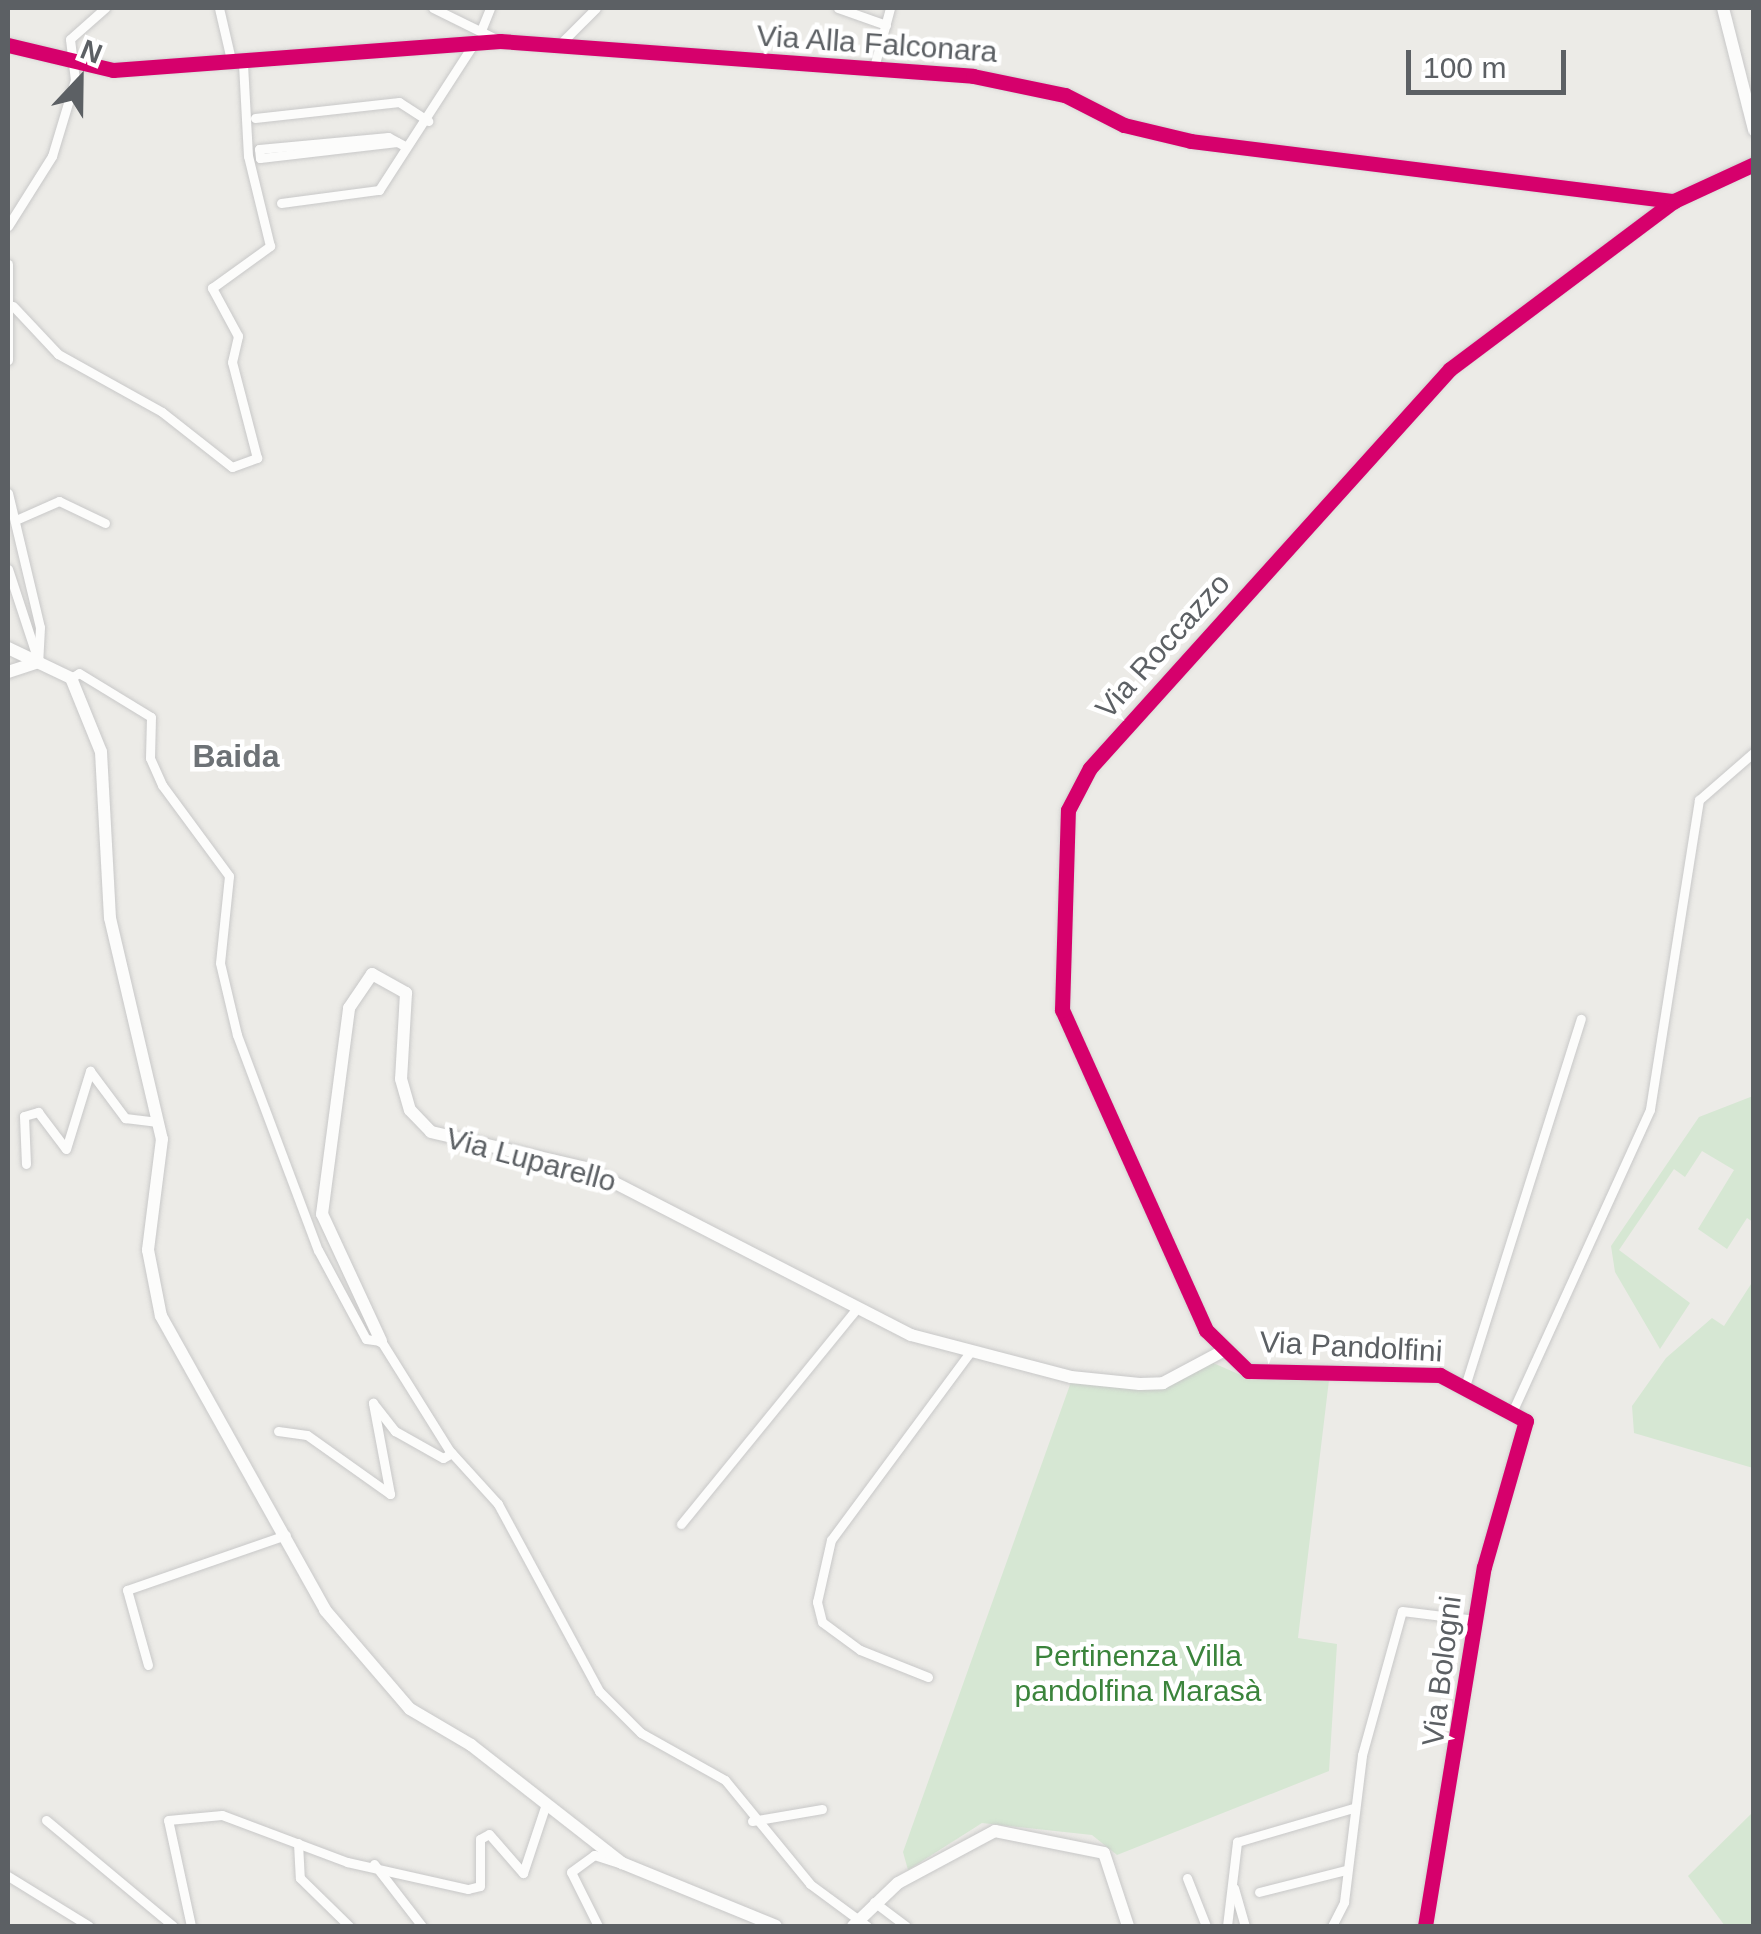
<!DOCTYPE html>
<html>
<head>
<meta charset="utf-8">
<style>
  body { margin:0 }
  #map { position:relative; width:1761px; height:1934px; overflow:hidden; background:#ecebe7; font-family:Helvetica,sans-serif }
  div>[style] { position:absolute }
  .green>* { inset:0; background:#d6e7d3 }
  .roads { filter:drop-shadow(0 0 2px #c8c8c8) drop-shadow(0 0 2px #c8c8c8) }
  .street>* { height:9px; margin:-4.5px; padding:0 4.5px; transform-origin:4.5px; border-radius:4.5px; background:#fcfcfb }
  .secondary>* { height:12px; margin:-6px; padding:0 6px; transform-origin:6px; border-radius:6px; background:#fcfcfb }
  .cycleway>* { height:15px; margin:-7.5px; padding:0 7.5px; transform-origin:7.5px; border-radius:7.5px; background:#d6006c }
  span { translate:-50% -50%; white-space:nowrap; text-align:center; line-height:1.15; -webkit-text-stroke:9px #fff; paint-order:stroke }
  .street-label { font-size:30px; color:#5c6064 }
  .park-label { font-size:30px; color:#3b843c }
  .neighbourhood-label { font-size:32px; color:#6d7276; font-weight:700 }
  .frame { position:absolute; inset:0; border:10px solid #5c6064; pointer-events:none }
  .north { position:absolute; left:30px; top:30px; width:100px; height:100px; -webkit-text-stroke:8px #fff; paint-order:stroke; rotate:22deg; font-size:28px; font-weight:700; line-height:40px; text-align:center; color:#5c6064 }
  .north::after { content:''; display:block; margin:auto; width:35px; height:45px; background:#5c6064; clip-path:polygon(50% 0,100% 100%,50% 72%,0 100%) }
  .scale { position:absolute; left:1406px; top:50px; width:160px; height:45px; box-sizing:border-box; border:5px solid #5c6064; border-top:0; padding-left:12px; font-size:30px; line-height:35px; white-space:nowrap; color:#5c6064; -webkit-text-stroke:8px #fff; paint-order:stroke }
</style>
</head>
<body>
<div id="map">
  <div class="green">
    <div style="clip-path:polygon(1753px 1096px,1753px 1222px,1747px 1218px,1727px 1249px,1698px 1229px,1734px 1170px,1702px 1151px,1685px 1177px,1674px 1169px,1619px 1250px,1690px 1303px,1660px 1349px,1615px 1272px,1611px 1246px,1699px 1117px)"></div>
    <div style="clip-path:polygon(1753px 1281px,1753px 1468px,1634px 1433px,1632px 1406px,1666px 1358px,1712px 1318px,1724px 1326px)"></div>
    <div style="clip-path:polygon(1211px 1362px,1252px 1380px,1329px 1380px,1298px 1638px,1337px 1644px,1329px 1771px,1117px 1855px,1092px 1835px,982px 1823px,908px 1870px,903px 1852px,1071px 1382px,1170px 1386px)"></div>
    <div style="clip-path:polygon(1753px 1812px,1753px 1926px,1725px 1926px,1688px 1876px)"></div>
  </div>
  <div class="roads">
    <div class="street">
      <div style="left:219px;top:8px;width:57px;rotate:76.9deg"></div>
      <div style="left:433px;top:8px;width:75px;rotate:26.2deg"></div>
      <div style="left:838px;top:8px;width:51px;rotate:19.5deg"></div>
      <div style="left:482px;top:28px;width:22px;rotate:-68deg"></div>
      <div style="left:559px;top:45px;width:52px;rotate:-45deg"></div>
      <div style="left:873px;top:71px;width:65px;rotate:-74.9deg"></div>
      <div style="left:255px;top:118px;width:145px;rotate:-6.3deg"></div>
      <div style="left:399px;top:102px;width:35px;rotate:33deg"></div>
      <div style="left:397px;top:142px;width:138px;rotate:173.3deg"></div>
      <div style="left:260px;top:158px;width:9px;rotate:-96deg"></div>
      <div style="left:259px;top:149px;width:130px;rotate:-5.3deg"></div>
      <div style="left:388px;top:137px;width:19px;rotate:28deg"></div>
      <div style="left:281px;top:203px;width:99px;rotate:-7.6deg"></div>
      <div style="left:379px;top:190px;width:175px;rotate:-57.1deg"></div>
      <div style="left:8px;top:226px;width:83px;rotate:-57.8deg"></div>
      <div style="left:52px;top:156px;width:79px;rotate:-73.2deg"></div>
      <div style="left:75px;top:80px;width:41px;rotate:-97deg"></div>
      <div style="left:70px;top:39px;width:47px;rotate:-41.5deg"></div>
      <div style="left:8px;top:264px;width:96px;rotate:90deg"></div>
      <div style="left:13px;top:306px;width:66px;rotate:46.8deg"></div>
      <div style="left:58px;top:354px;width:119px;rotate:29.1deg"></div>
      <div style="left:162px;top:412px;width:89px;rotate:38.2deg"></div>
      <div style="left:232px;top:467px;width:27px;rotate:-20deg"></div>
      <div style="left:257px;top:458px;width:99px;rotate:-104.6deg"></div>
      <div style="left:232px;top:362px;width:27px;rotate:-77deg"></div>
      <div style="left:238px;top:336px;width:55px;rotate:-118.4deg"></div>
      <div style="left:212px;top:288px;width:72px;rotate:-35.9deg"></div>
      <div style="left:270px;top:246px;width:93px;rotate:-103.7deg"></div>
      <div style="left:248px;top:156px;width:93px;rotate:-93.1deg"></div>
      <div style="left:8px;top:493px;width:138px;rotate:76.6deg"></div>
      <div style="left:40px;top:627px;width:35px;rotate:93deg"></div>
      <div style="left:18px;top:519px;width:45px;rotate:-23.7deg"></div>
      <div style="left:59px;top:501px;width:51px;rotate:25.6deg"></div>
      <div style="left:8px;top:569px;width:89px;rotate:71.8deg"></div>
      <div style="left:71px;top:678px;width:9px;rotate:-32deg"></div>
      <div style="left:79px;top:673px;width:84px;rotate:31.4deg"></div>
      <div style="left:151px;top:717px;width:41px;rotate:91.4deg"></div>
      <div style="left:150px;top:758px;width:30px;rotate:66deg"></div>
      <div style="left:162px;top:785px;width:113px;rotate:53.6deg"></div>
      <div style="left:229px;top:876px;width:87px;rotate:95.9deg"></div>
      <div style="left:220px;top:963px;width:74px;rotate:76.7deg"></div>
      <div style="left:237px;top:1035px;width:230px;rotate:69.4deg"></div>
      <div style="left:318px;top:1250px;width:101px;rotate:61.7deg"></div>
      <div style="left:366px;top:1339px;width:15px;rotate:8deg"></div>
      <div style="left:381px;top:1341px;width:128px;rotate:58deg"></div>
      <div style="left:449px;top:1450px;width:73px;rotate:47.8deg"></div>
      <div style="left:498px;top:1504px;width:213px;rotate:61.6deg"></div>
      <div style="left:599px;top:1691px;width:59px;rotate:45deg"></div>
      <div style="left:641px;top:1733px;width:96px;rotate:29.2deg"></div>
      <div style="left:725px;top:1780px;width:134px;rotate:50.7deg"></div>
      <div style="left:810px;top:1884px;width:71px;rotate:36.4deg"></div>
      <div style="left:26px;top:1164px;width:48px;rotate:-92.4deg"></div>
      <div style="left:24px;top:1116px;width:15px;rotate:-16deg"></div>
      <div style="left:38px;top:1112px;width:46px;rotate:52.9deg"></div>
      <div style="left:66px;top:1149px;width:82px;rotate:-72.9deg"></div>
      <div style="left:90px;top:1071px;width:59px;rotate:53.3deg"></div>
      <div style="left:125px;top:1118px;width:33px;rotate:7deg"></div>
      <div style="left:1466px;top:1383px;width:382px;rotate:-72.5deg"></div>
      <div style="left:1514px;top:1408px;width:328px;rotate:-65.5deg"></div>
      <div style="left:1650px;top:1109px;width:313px;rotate:-81deg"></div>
      <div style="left:1699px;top:800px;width:73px;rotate:-41.1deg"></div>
      <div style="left:278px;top:1431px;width:29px;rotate:8deg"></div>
      <div style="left:307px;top:1435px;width:102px;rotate:35.4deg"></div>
      <div style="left:390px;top:1494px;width:93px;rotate:-100.6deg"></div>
      <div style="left:373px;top:1403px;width:36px;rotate:52deg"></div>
      <div style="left:395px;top:1431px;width:55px;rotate:29.4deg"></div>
      <div style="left:443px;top:1458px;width:10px;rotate:-29deg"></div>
      <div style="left:681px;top:1524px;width:275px;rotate:-50.8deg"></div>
      <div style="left:148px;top:1665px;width:78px;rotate:-105.6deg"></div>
      <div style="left:127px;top:1590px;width:168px;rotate:-19.1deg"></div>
      <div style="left:928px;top:1677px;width:73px;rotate:-158.3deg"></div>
      <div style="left:860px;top:1650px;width:47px;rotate:-143.6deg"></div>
      <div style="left:822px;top:1622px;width:21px;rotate:-104deg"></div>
      <div style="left:817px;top:1602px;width:64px;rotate:-77.3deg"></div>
      <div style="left:831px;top:1540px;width:235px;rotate:-53.5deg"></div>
      <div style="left:46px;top:1820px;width:165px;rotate:39.8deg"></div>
      <div style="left:752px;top:1821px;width:71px;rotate:-9.7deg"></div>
      <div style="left:298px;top:1843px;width:35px;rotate:87deg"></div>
      <div style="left:300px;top:1878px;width:69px;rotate:44.4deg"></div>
      <div style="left:374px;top:1864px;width:78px;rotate:52.3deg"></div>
      <div style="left:8px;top:1876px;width:95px;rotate:31.7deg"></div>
      <div style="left:1187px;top:1878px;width:52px;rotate:68.4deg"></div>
      <div style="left:1234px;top:1888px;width:40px;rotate:74deg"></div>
      <div style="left:1259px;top:1892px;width:90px;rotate:-14.2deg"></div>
      <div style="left:874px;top:1902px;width:40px;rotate:37deg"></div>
      <div style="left:191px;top:1926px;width:108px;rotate:-102.2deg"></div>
      <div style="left:168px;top:1820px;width:54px;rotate:-5.3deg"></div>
      <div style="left:222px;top:1815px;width:134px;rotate:20.6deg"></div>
      <div style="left:347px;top:1862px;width:124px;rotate:12.6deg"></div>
      <div style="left:468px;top:1889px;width:12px;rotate:-14deg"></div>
      <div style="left:480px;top:1886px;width:47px;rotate:-90deg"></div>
      <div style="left:480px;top:1839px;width:10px;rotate:-29deg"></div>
      <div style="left:489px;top:1834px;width:52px;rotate:48.9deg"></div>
      <div style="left:523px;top:1873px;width:70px;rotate:-71.6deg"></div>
      <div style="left:598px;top:1926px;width:60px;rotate:-116.6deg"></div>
      <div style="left:571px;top:1872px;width:29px;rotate:-36deg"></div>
      <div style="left:594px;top:1855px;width:26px;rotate:18deg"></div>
      <div style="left:1227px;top:1926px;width:85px;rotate:-83.2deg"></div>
      <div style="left:1237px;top:1842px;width:121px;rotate:-16.3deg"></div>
      <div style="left:1332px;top:1926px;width:27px;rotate:-63deg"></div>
      <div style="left:1344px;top:1902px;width:148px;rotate:-83deg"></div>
      <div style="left:1362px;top:1755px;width:149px;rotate:-74.5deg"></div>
      <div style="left:1402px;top:1611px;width:74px;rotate:7deg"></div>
    </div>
    <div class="secondary">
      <div style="left:1723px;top:8px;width:126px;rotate:75.7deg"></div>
      <div style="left:8px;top:45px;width:108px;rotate:13.4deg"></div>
      <div style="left:113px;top:70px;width:388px;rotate:-4.3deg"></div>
      <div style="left:500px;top:41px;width:474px;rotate:4.2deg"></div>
      <div style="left:973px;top:76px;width:94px;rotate:11.7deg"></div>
      <div style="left:1065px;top:95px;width:66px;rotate:27deg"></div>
      <div style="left:1124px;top:125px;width:69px;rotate:13.4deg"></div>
      <div style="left:1191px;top:141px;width:487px;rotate:7.1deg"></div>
      <div style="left:8px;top:648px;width:70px;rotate:25.5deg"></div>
      <div style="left:71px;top:678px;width:80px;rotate:67.9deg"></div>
      <div style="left:101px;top:752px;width:166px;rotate:86.9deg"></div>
      <div style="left:110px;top:918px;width:227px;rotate:76.8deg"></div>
      <div style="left:162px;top:1139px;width:112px;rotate:97.2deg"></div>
      <div style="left:148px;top:1250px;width:67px;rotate:78.9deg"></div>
      <div style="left:161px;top:1316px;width:337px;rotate:60.8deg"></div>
      <div style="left:325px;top:1610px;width:130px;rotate:49.4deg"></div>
      <div style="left:410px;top:1709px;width:71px;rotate:30.5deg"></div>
      <div style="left:471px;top:1745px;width:192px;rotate:38deg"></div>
      <div style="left:622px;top:1863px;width:166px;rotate:22.2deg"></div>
      <div style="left:8px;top:672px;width:32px;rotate:-18deg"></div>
      <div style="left:381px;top:1341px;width:140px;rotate:-114.9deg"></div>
      <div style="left:322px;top:1214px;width:208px;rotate:-82.5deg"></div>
      <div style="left:349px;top:1008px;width:41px;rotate:-55.9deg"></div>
      <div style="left:372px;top:974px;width:39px;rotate:29deg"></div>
      <div style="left:406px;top:993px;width:86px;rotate:93.3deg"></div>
      <div style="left:401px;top:1079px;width:32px;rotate:74deg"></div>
      <div style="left:410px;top:1110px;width:30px;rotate:46deg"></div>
      <div style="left:431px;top:1132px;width:159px;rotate:13.1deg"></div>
      <div style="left:586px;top:1168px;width:365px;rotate:27.2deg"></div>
      <div style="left:911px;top:1335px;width:165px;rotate:14.7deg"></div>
      <div style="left:1071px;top:1377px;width:69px;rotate:5.8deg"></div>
      <div style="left:1140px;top:1384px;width:23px;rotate:-2deg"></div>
      <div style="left:1163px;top:1383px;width:68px;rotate:-28.1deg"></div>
      <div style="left:853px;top:1926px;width:62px;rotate:-43.7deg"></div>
      <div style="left:898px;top:1883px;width:110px;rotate:-28.2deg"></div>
      <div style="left:995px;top:1831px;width:111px;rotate:11.4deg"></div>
      <div style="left:1104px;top:1853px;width:77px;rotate:71.8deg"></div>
      <div style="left:1425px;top:1926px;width:364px;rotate:-80.7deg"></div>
      <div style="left:1484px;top:1567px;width:152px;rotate:-74deg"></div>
      <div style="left:1526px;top:1421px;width:98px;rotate:-151.9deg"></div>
      <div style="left:1440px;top:1375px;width:192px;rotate:-178.8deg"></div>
      <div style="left:1248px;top:1371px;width:59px;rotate:-135.7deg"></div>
      <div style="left:1206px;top:1330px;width:351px;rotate:-114.2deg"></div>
      <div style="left:1062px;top:1010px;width:200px;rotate:-88.3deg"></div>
      <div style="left:1068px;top:810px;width:47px;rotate:-62.4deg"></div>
      <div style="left:1090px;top:768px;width:537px;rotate:-47.94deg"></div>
      <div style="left:1450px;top:369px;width:280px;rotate:-36.9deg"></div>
      <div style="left:1674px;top:201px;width:88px;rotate:-24.8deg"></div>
    </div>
  </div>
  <div class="cycleway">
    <div style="left:8px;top:45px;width:108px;rotate:13.4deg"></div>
    <div style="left:113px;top:70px;width:388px;rotate:-4.3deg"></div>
    <div style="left:500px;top:41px;width:474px;rotate:4.2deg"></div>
    <div style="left:973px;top:76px;width:94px;rotate:11.7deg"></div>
    <div style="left:1065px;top:95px;width:66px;rotate:27deg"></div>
    <div style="left:1124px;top:125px;width:69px;rotate:13.4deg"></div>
    <div style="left:1191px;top:141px;width:487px;rotate:7.1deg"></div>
    <div style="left:1425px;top:1926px;width:364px;rotate:-80.7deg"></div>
    <div style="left:1484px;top:1567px;width:152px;rotate:-74deg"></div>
    <div style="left:1526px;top:1421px;width:98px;rotate:-151.9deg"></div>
    <div style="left:1440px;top:1375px;width:192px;rotate:-178.8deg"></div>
    <div style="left:1248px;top:1371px;width:59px;rotate:-135.7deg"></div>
    <div style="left:1206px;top:1330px;width:351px;rotate:-114.2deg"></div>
    <div style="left:1062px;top:1010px;width:200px;rotate:-88.3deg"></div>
    <div style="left:1068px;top:810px;width:47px;rotate:-62.4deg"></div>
    <div style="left:1090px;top:768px;width:537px;rotate:-47.94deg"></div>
    <div style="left:1450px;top:369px;width:280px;rotate:-36.9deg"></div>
    <div style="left:1674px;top:201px;width:88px;rotate:-24.8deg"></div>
  </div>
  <div class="street-label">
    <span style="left:877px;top:44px;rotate:4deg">Via Alla Falconara</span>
    <span style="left:1163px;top:646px;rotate:-48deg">Via Roccazzo</span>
    <span style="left:531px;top:1160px;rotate:15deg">Via Luparello</span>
    <span style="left:1351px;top:1347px;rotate:3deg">Via Pandolfini</span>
    <span style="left:1442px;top:1671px;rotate:-83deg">Via Bologni</span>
  </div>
  <div class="park-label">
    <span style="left:1138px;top:1673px">Pertinenza Villa<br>pandolfina Marasà</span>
  </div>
  <div class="neighbourhood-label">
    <span style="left:236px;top:756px">Baida</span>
  </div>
  <div class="frame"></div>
  <div class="north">N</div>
  <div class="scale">100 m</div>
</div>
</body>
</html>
